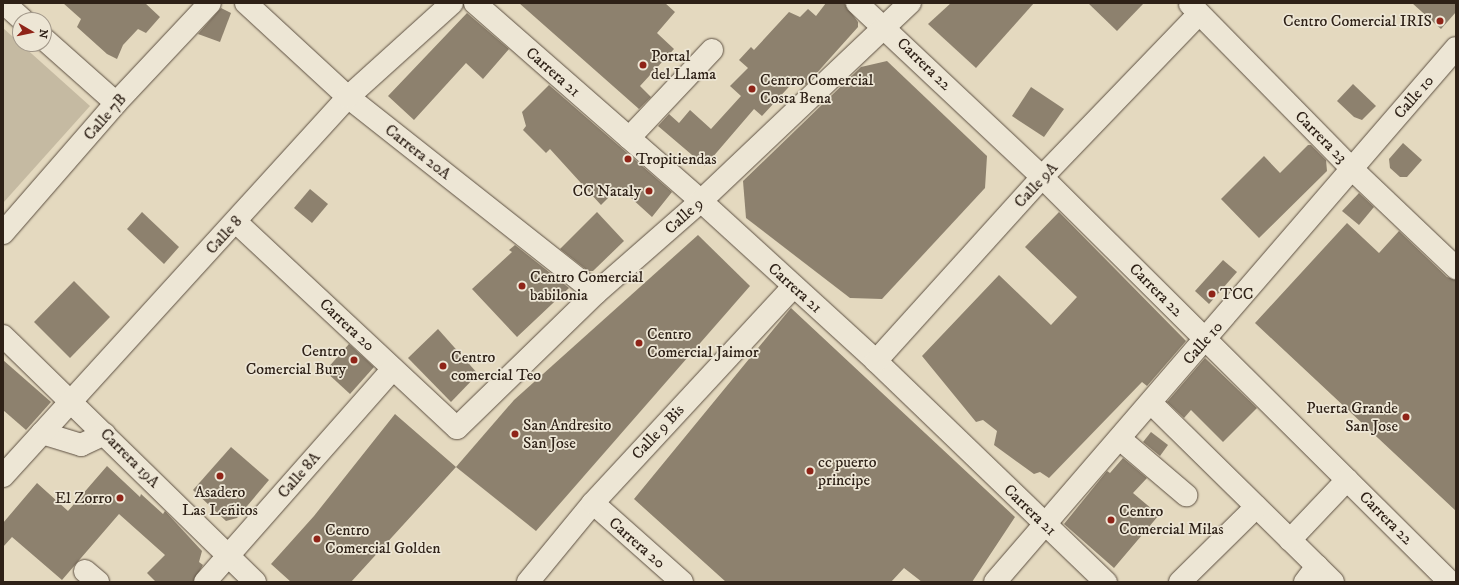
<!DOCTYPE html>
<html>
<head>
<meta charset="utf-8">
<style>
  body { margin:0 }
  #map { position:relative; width:1459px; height:585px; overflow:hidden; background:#e4d9bf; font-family:"IM FELL DW Pica",serif }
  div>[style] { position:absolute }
  .green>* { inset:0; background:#c5baa2 }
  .building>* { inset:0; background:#8d816e }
  .roads { filter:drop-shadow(0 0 1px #5c4f41) drop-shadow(0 0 1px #5c4f41) }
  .minor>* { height:22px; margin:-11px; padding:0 11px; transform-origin:11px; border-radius:11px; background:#ede6d5 }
  .dots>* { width:11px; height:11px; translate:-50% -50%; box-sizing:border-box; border:2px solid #ede6d5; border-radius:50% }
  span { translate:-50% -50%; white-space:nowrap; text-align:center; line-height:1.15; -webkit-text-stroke:3.5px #ede6d5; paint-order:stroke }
  .poi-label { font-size:16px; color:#2e2117 }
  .right { translate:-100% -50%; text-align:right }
  .left { translate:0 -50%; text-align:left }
  .street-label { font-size:16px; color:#2e2117 }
  .frame { position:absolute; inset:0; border:4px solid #2e2117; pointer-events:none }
  .north { position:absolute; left:12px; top:12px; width:40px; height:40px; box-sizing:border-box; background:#ede6d5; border:1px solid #a19789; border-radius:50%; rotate:99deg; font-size:11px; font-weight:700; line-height:16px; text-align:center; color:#2e2117 }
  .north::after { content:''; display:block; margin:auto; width:14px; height:18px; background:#8f2418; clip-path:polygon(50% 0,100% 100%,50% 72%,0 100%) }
</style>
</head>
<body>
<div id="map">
  <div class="green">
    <div style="clip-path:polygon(3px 28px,90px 106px,3px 203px)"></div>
  </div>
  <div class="building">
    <div style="clip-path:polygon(63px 3px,145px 3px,160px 17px,146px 33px,138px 29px,123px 45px,117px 59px,107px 54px,77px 27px,81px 19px)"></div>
    <div style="clip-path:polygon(519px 3px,665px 3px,675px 12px,657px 33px,674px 49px,640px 86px,651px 97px,639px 109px)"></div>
    <div style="clip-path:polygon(826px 3px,844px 3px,858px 22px,858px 27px,806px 85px,798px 77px,762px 116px,754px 109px,705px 166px,658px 126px,669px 114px,679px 123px,690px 110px,711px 129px,741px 96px,730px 86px,748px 68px,739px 60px,751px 47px,754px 50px,789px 12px,800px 17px,808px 9px,816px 16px)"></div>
    <div style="clip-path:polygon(951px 3px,1034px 3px,976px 68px,928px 24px)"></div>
    <div style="clip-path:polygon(1088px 3px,1144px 3px,1117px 31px)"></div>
    <div style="clip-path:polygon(1412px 3px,1456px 3px,1456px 12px,1441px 29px)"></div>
    <div style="clip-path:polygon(221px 8px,231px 13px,220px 42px,198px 34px)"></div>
    <div style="clip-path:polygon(467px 13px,509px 49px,483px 79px,466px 63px,414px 120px,388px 96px)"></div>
    <div style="clip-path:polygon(887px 61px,987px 156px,985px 188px,882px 299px,850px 298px,746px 218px,743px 181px,861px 67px)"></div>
    <div style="clip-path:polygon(1353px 84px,1376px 106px,1362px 120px,1354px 117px,1337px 101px)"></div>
    <div style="clip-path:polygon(549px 85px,672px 192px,652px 217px,619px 187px,601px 205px,550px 149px,546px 153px,523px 130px,526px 126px,522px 112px)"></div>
    <div style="clip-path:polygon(1031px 87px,1064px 109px,1044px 137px,1012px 116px)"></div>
    <div style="clip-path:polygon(1403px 143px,1422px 160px,1407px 177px,1400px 177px,1390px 168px,1389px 159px)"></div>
    <div style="clip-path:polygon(1308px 145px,1311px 145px,1326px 160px,1327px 171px,1259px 238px,1221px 199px,1264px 156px,1280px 173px)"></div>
    <div style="clip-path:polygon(310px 189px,328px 204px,312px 223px,294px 208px)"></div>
    <div style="clip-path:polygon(1359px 193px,1374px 207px,1359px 225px,1342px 211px)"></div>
    <div style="clip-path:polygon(142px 212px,179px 247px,164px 264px,127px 229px)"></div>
    <div style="clip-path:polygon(597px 212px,624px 241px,593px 271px,588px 271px,560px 249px)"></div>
    <div style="clip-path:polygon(1059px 212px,1186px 341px,1147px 386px,1142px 382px,1049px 478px,1040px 472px,1034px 474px,994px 445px,997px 431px,983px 420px,976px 422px,922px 356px,999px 275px,1051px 325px,1077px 297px,1025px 247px)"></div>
    <div style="clip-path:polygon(1347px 223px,1379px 253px,1399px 231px,1447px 277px,1456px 280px,1456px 511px,1255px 323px)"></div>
    <div style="clip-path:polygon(698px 235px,750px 286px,536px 531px,456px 467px,514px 400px)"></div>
    <div style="clip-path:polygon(515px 245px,569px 288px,517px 337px,472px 289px,512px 252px,509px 250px)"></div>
    <div style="clip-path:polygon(1223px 260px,1237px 272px,1209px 304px,1195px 291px)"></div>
    <div style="clip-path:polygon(74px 281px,110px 317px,70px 358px,34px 322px)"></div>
    <div style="clip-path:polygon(791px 308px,1015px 517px,972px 582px,922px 582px,904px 568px,891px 582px,726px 582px,634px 499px)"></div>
    <div style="clip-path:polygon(438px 329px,478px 374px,451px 402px,408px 358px)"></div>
    <div style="clip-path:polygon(349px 344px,374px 367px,350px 394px,325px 371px)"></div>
    <div style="clip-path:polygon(1205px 358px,1257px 408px,1223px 442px,1191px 410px,1184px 418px,1167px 402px)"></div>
    <div style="clip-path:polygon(3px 360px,51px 402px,26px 430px,3px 410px)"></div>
    <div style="clip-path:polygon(395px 414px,456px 467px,351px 582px,291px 582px,271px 564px,314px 516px)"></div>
    <div style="clip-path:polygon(1151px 432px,1168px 445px,1160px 456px,1143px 442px)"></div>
    <div style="clip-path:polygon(231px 447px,269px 480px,237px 518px,226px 521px,193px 490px)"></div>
    <div style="clip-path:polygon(1123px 458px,1147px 478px,1133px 493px,1159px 515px,1114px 568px,1064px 524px,1107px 471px,1110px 473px)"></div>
    <div style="clip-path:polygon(107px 466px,140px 497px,141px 494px,163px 514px,165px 511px,202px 551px,199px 562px,203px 565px,193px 582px,156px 582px,147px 573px,165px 555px,119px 514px,62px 580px,12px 537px,3px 547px,3px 523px,37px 483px,68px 511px)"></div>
  </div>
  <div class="roads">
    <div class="minor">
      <div style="left:4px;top:3px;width:25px;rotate:42deg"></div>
      <div style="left:246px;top:3px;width:139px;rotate:42.7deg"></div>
      <div style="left:348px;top:97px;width:316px;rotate:38.3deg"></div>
      <div style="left:475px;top:3px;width:300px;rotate:41.2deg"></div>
      <div style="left:701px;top:201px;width:237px;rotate:42.4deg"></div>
      <div style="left:876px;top:361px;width:319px;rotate:43.9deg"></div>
      <div style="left:857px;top:3px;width:254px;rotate:43.2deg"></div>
      <div style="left:1042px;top:177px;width:575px;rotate:44.79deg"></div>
      <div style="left:1190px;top:4px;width:231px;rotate:45.5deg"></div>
      <div style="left:1352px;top:169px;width:144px;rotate:43.6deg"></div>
      <div style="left:44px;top:39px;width:96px;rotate:41.6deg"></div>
      <div style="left:629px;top:138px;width:121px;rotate:-46.7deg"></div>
      <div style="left:236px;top:222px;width:302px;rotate:43deg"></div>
      <div style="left:457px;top:428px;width:194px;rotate:-44.2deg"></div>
      <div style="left:596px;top:293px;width:140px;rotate:-41.2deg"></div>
      <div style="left:701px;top:201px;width:288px;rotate:-43.5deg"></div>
      <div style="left:3px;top:233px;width:172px;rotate:-49deg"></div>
      <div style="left:116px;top:103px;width:137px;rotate:-46.8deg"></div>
      <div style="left:3px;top:336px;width:352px;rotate:44.3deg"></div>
      <div style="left:876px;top:361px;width:248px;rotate:-47.9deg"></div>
      <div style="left:1042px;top:177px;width:226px;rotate:-46.1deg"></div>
      <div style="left:1151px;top:403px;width:255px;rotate:44.5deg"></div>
      <div style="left:42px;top:433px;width:41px;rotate:17.1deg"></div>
      <div style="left:81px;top:445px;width:26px;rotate:-25deg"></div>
      <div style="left:1120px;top:439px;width:87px;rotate:40.3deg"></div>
      <div style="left:3px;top:476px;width:513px;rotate:-47.69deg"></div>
      <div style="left:348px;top:97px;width:140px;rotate:-42.1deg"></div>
      <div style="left:593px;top:503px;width:119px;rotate:41.6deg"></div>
      <div style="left:1290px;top:540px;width:83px;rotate:-46.5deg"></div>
      <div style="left:85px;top:571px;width:17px;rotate:40deg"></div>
      <div style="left:205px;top:582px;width:284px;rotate:-48.6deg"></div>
      <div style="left:528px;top:582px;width:102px;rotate:-50.6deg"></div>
      <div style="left:593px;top:503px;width:294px;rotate:-47.2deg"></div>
      <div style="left:995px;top:582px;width:705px;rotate:-49.2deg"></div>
      <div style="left:1180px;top:582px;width:107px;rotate:-44.6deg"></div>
      <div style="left:1305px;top:582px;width:20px;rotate:-53deg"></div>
    </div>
  </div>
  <div class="dots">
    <div style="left:1440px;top:21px;background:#8f2418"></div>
    <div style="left:643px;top:65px;background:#8f2418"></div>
    <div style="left:752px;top:89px;background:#8f2418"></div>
    <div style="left:628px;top:159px;background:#8f2418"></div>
    <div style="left:649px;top:191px;background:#8f2418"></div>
    <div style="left:522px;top:286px;background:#8f2418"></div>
    <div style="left:1212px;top:294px;background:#8f2418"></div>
    <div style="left:639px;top:343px;background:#8f2418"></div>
    <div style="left:354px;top:360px;background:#8f2418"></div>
    <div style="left:443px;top:366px;background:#8f2418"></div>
    <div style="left:1406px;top:417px;background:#8f2418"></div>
    <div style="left:515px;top:434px;background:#8f2418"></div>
    <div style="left:810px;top:471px;background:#8f2418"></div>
    <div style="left:220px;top:476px;background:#8f2418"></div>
    <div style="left:120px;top:498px;background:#8f2418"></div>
    <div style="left:1111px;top:520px;background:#8f2418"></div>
    <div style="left:317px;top:539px;background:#8f2418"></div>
  </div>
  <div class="poi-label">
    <span class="right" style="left:1432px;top:21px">Centro Comercial IRIS</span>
    <span class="left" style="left:651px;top:65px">Portal<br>del Llama</span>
    <span class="left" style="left:760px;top:89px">Centro Comercial<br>Costa Bena</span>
    <span class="left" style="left:636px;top:159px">Tropitiendas</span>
    <span class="right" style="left:641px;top:191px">CC Nataly</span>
    <span class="left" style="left:530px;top:286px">Centro Comercial<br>babilonia</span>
    <span class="left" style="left:1220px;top:294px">TCC</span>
    <span class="left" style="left:647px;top:343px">Centro<br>Comercial Jaimor</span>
    <span class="right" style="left:346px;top:360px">Centro<br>Comercial Bury</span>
    <span class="left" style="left:451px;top:366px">Centro<br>comercial Teo</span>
    <span class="right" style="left:1398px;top:417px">Puerta Grande<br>San Jose</span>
    <span class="left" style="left:523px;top:434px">San Andresito<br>San Jose</span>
    <span class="left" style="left:818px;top:471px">cc puerto<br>principe</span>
    <span style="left:220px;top:501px">Asadero<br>Las Leñitos</span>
    <span class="right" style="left:112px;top:498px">El Zorro</span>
    <span class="left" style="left:1119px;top:520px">Centro<br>Comercial Milas</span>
    <span class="left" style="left:325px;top:539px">Centro<br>Comercial Golden</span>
  </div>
  <div class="street-label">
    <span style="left:924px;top:64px;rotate:44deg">Carrera 22</span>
    <span style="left:553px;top:72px;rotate:41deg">Carrera 21</span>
    <span style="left:1414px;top:97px;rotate:-49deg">Calle 10</span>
    <span style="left:105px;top:117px;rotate:-49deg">Calle 7B</span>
    <span style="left:1321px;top:137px;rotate:45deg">Carrera 23</span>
    <span style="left:418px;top:152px;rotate:38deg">Carrera 20A</span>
    <span style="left:1036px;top:185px;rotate:-47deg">Calle 9A</span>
    <span style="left:684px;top:216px;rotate:-42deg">Calle 9</span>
    <span style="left:224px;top:235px;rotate:-48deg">Calle 8</span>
    <span style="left:795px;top:288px;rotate:42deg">Carrera 21</span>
    <span style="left:1156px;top:290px;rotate:45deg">Carrera 22</span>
    <span style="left:347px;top:325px;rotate:43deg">Carrera 20</span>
    <span style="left:1203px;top:343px;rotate:-49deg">Calle 10</span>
    <span style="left:658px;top:432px;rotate:-47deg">Calle 9 Bis</span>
    <span style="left:130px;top:458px;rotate:45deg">Carrera 19A</span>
    <span style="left:299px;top:475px;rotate:-49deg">Calle 8A</span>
    <span style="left:1030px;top:510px;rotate:44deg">Carrera 21</span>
    <span style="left:1386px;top:518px;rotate:45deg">Carrera 22</span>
    <span style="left:637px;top:543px;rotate:41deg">Carrera 20</span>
  </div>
  <div class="frame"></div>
  <div class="north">N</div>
</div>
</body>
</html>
